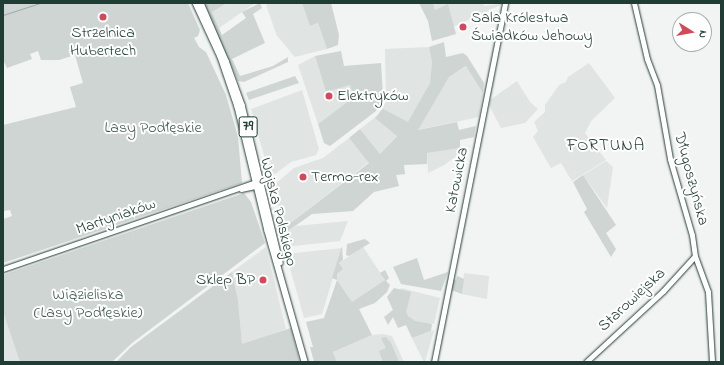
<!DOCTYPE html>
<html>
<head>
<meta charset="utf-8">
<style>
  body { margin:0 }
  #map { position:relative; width:724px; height:365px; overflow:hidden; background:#f2f3f3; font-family:"Indie Flower",sans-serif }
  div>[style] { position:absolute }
  .built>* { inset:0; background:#e0e4e3 }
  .green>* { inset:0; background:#ced5d3 }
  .stream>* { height:1px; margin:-0.5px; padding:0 0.5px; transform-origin:0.5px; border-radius:0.5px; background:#a1adaa }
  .roads { filter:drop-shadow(0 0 1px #1f3d34) drop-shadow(0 0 1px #1f3d34) }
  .secondary>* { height:5px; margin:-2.5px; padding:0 2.5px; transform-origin:2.5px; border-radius:2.5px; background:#fff }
  .primary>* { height:5.5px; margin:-2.75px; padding:0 2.75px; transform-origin:2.75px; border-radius:2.75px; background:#fff }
  .dots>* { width:11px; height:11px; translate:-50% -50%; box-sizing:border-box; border:2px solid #fff; border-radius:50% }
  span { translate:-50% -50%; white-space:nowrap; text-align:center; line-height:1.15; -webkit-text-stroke:4px #fff; paint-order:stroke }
  .shield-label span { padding:1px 3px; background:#fff; border:1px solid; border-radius:3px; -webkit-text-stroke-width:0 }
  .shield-label { font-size:15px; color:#1f3d34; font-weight:700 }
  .poi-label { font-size:16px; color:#1f3d34 }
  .left { translate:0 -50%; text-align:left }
  .right { translate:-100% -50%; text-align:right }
  .park-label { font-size:16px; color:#425b54 }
  .street-label { font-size:16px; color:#1f3d34 }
  .neighbourhood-label { font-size:17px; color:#1f3d34; letter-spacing:1px }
  .frame { position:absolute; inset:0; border:4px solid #1f3d34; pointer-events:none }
  .north { position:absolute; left:672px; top:12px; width:40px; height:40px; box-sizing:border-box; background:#fff; border:1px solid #a5b1ae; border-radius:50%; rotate:101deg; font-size:11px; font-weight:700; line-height:16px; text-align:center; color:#1f3d34 }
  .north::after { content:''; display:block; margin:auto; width:14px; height:18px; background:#d1495b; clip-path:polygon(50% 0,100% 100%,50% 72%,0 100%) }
</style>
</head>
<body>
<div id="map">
  <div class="built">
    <div style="clip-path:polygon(227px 3px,255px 3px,219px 28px,212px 12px)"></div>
    <div style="clip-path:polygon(269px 3px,302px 3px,310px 26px,318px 23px,327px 49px,295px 57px,277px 36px,266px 5px)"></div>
    <div style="clip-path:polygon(433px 3px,483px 3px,484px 6px,505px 3px,453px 27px,448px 5px,435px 10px)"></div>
    <div style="clip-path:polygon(429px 47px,432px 62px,430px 83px,423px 97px,408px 123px,380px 154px,360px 129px,377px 116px,386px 102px,385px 49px)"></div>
    <div style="clip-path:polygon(315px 56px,326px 92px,350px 85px,354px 97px,318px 124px,298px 65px)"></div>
    <div style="clip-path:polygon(589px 63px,615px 98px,591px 121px,585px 133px,606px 160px,572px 181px,561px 163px,551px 168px,533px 137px,538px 131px,534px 122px,545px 112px,545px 105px,559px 85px,566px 82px,568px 77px)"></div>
    <div style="clip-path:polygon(467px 66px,483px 93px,479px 117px,417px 130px,449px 77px)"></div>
    <div style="clip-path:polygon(517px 81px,530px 102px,538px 109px,525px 123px,501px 128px,489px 105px,490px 100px)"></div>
    <div style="clip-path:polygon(302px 90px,319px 149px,316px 155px,291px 162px,275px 174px,269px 173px,251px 109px)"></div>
    <div style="clip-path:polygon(349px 138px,369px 162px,284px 228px,273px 186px,294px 168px,323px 158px)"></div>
    <div style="clip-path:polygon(471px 146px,444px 165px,428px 173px,427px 153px)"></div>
    <div style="clip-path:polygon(606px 161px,613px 167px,607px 208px,583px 175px)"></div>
    <div style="clip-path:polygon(348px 221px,340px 241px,285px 247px,281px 236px,296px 226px)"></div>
    <div style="clip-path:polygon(266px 247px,286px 329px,242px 345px,238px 300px,232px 272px)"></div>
    <div style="clip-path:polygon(363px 247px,385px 280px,352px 302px,337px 280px,337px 274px,343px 269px,339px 263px)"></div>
    <div style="clip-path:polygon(342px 248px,322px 314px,304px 318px,286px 254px)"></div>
    <div style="clip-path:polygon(464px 273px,489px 276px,487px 299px,462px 294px)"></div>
    <div style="clip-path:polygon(401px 288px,440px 298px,434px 324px,411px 322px,398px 309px)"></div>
    <div style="clip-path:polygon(3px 312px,20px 362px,3px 362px)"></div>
    <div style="clip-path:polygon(434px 330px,425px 362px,424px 362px,412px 338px)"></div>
    <div style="clip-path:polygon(383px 334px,392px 336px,404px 362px,337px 362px,333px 352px,372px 335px)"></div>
  </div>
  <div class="green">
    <div style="clip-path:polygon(3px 3px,188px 3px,200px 30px,198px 36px,194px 38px,199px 47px,206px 52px,226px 95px,238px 137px,242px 183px,3px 263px,3px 219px,12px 216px,10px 210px,3px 211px,3px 125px,76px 107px,70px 87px,83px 83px,75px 55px,59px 60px,41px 60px,38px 51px,30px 54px,32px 59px,7px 68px,3px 60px)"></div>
    <div style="clip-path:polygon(204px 3px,227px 3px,212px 12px,222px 35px,246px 18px,242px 12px,260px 3px,262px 8px,253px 14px,265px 43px,232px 59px,240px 76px,273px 66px,288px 57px,288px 62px,244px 82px,238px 81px)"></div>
    <div style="clip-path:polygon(302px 3px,331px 3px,339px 35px,338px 45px,327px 49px,318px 23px,310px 26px)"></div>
    <div style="clip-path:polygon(419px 3px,433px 3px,435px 10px,448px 4px,456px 34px,432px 41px,428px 21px)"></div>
    <div style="clip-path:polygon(444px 42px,446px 57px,463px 53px,467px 56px,484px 83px,483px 93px,466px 66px,449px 77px,418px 130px,457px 122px,459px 130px,476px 126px,474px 137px,460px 140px,460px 148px,427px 153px,427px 164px,404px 165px,405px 174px,396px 175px,399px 186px,374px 192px,353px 211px,312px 214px,281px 236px,277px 211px,279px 210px,284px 228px,369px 163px,349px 138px,360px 129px,380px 154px,397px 136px,375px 118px,383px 109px,408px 122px,430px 83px,432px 62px,429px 47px)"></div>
    <div style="clip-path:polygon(341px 51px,344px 66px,381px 63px,383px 95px,376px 111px,330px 146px,324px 143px,318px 124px,354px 97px,350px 85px,326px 92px,315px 56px)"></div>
    <div style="clip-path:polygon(295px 76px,299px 83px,249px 100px,246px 93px)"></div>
    <div style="clip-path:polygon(583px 175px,616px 225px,606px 233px,616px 249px,611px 257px,584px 212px,587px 209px,573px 182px)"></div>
    <div style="clip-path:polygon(244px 193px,251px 202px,265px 243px,132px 343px,112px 362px,20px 362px,3px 312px,3px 275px)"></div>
    <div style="clip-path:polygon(365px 239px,370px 243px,349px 256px,346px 255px,347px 244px)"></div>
    <div style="clip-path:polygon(342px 246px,343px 260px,339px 263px,343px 269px,337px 274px,337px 280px,352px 302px,385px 280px,380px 273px,385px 270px,389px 278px,386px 281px,390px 285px,387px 292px,375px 303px,359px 309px,372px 335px,333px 352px,337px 362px,314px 362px,310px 347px,313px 347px,306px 322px,324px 318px,337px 280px,332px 278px)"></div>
    <div style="clip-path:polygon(417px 258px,424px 280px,448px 272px,441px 291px,401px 284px,393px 267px)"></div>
    <div style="clip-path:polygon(232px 272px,238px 300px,242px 344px,291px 328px,300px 362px,116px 362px,131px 347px)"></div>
    <div style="clip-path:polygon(457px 276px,464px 279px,462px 294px,451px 290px,452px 279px,456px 280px)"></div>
    <div style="clip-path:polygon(394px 288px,411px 292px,406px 312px,408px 316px,415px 321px,432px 324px,431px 331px,412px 338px,406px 325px,398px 328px,393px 317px,388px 325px,384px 317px,393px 310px,387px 297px)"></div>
    <div style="clip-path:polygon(386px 337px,391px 343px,399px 362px,383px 362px,379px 351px,386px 348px,381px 338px)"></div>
  </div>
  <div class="stream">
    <div style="left:3px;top:15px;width:38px;rotate:-18deg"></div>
  </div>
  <div class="roads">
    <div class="secondary">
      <div style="left:634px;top:3px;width:57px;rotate:76.9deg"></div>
      <div style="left:647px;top:59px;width:28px;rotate:69deg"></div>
      <div style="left:657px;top:85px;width:75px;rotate:80deg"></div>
      <div style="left:670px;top:159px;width:79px;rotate:73.9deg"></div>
      <div style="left:692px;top:235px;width:21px;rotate:82deg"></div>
      <div style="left:695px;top:256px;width:38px;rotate:70deg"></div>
      <div style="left:708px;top:292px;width:70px;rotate:86.7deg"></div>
      <div style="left:241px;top:189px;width:19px;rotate:-12deg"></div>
      <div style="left:3px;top:269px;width:271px;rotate:-19deg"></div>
      <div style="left:434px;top:362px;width:366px;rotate:-78.8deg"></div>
      <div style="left:586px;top:362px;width:105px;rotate:-42.7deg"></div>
      <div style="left:663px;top:291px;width:47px;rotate:-47.6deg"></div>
    </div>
    <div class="primary">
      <div style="left:196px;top:3px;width:60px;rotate:65.2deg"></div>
      <div style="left:221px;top:57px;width:53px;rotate:71.2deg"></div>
      <div style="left:238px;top:107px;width:128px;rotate:76.4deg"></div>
      <div style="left:268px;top:231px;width:136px;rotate:74.2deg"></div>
      <div style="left:201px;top:3px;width:63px;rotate:66.7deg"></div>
      <div style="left:226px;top:61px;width:47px;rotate:70deg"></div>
      <div style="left:242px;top:105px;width:162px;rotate:76.4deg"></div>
    </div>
  </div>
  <div class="dots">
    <div style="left:103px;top:17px;background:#d1495b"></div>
    <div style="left:463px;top:27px;background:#d1495b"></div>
    <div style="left:329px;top:96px;background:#d1495b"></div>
    <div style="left:303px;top:177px;background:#d1495b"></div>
    <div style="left:263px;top:280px;background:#d1495b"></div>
  </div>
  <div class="shield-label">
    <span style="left:248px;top:127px">79</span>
  </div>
  <div class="poi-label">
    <span class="left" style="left:471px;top:27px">Sala Królestwa<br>Świadków Jehowy</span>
    <span style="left:103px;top:42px">Strzelnica<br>Hubertech</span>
    <span class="left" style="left:337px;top:96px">Elektryków</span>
    <span class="left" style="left:311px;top:177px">Termo-rex</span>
    <span class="right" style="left:255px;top:280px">Sklep BP</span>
  </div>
  <div class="park-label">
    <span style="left:153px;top:128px">Lasy Podłęskie</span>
    <span style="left:88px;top:304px">Wiązieliska<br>(Lasy Podłęskie)</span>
  </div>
  <div class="street-label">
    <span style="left:691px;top:179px;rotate:75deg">Długoszyńska</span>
    <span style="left:457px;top:180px;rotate:-79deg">Katowicka</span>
    <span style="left:278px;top:212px;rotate:76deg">Wojska Polskiego</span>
    <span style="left:116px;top:217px;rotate:-19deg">Martyniaków</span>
    <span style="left:632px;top:300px;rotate:-43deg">Starowiejska</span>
  </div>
  <div class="neighbourhood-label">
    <span style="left:606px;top:146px">FORTUNA</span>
  </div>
  <div class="frame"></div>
  <div class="north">N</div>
</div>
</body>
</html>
